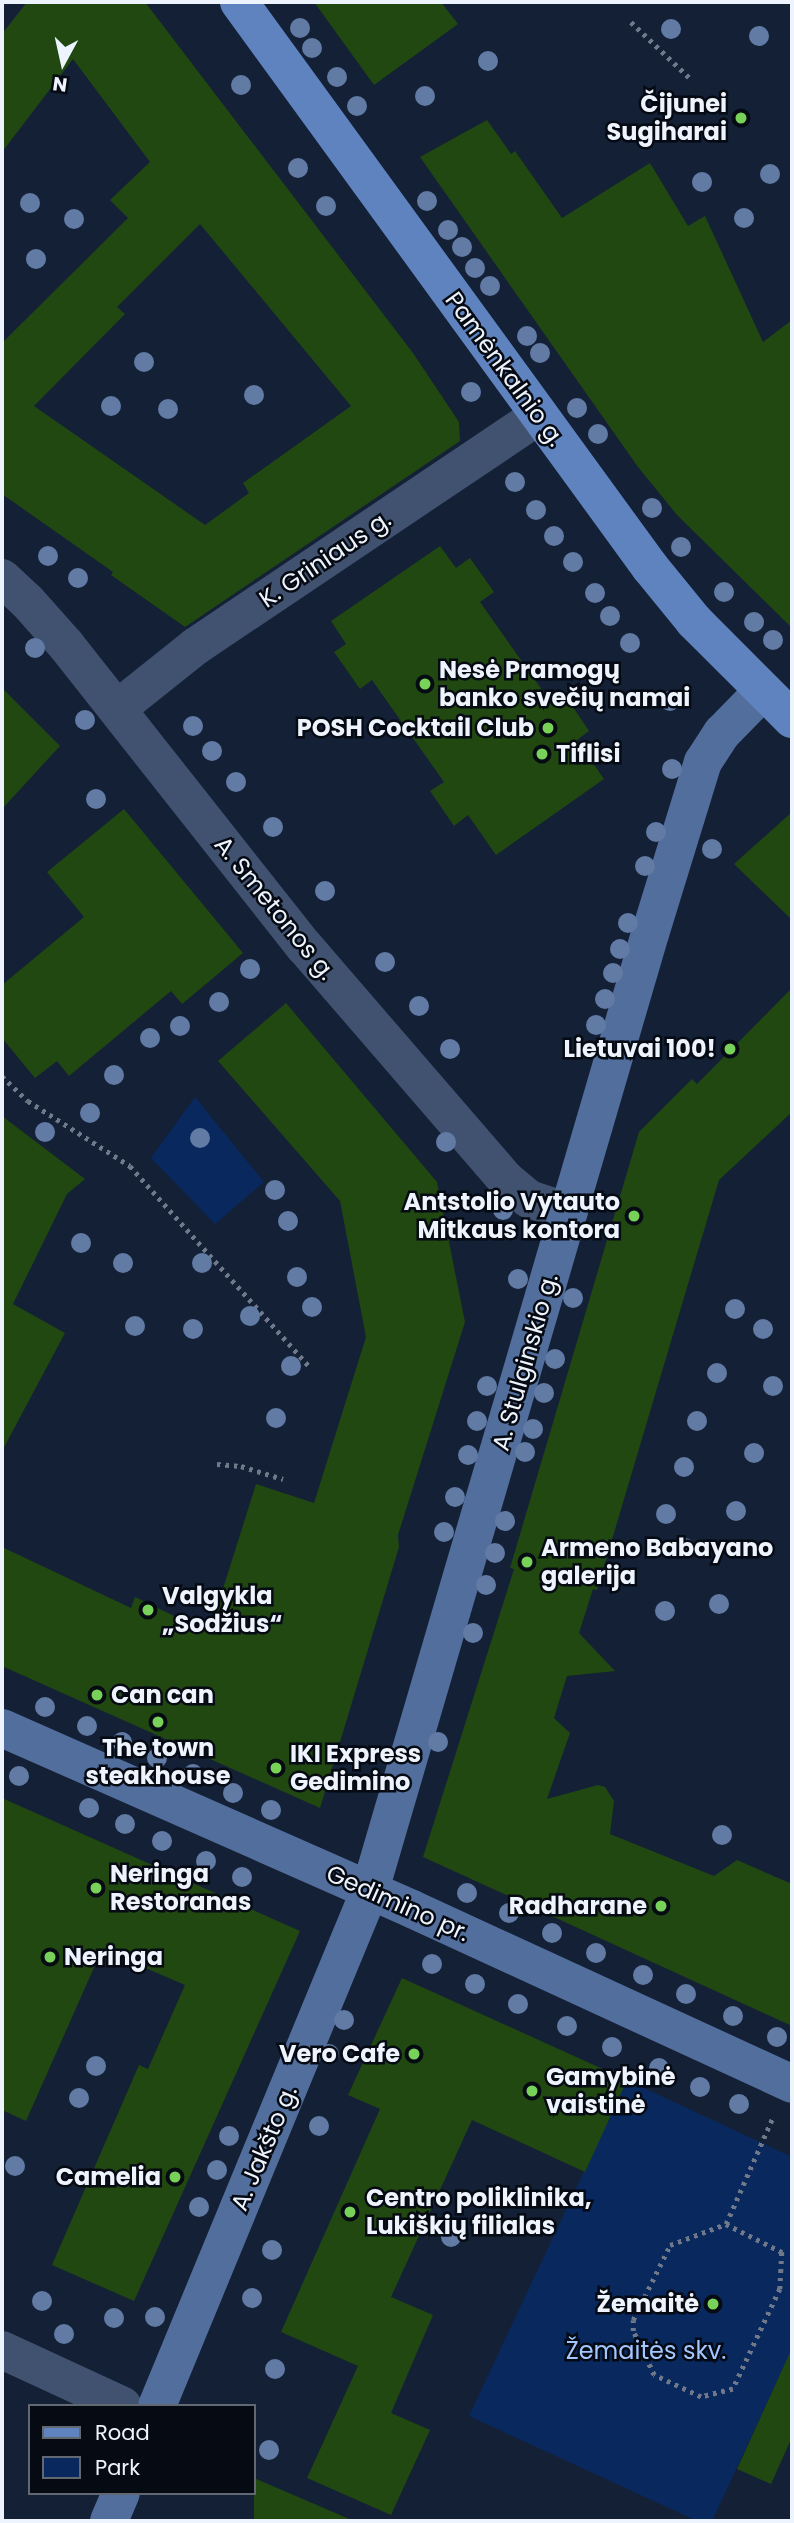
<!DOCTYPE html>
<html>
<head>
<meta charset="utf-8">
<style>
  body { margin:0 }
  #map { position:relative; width:794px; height:2523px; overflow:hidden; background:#132036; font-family:Poppins,sans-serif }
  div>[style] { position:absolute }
  .green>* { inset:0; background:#09295e }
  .building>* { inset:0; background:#214811 }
  .path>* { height:4.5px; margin-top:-2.25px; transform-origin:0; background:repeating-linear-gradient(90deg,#6f7989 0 3.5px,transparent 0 8.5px) }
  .street>* { height:38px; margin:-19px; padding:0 19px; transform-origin:19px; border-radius:19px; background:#40526f }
  .secondary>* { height:38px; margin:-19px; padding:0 19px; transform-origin:19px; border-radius:19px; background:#526e9c }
  .primary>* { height:38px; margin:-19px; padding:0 19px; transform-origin:19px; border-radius:19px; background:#5f83bf }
  .trees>* { width:20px; height:20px; margin:-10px; border-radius:50%; background:#627ba5 }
  .dots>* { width:19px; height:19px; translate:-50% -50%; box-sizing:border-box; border:4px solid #050a13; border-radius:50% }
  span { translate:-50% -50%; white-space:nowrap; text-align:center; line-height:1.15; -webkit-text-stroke:5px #050a13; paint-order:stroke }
  .poi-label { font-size:24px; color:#eef4fd; font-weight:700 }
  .right { translate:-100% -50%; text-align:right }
  .left { translate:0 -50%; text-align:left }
  .street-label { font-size:24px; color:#eef4fd }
  .park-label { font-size:24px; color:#a3c6ff }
  .frame { position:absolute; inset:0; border:4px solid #eef4fd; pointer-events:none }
  .legend { position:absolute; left:28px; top:2404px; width:228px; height:91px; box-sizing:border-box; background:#050a13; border:2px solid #626871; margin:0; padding:9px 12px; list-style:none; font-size:21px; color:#eef4fd }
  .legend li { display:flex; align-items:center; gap:14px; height:35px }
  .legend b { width:35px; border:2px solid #626871 }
  .north { position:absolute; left:28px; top:28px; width:70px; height:70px; -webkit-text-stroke:5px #050a13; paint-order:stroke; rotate:188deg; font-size:19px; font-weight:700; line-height:28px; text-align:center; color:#eef4fd }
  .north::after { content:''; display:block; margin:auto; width:24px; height:32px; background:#eef4fd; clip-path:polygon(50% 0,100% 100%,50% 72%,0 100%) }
</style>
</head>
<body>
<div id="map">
  <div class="green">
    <div style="clip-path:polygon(195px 1097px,264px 1182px,215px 1224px,151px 1158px)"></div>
    <div style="clip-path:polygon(627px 2080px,792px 2157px,792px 2349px,712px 2521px,697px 2521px,469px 2416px)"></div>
  </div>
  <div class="building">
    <div style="clip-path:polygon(evenodd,27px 2px,145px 2px,413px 353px,459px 422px,460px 441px,185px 627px,111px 575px,113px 572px,2px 494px,2px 343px,128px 218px,110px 200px,150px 162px,73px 59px,2px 152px,2px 34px,27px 2px,200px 224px,351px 406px,243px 483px,249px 493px,205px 525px,34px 406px,125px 314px,117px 307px,200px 224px)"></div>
    <div style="clip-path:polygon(314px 2px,441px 2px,458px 24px,374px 85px)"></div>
    <div style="clip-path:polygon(487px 120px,511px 154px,515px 151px,562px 218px,650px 163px,688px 226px,705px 216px,763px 342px,792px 320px,792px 628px,677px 515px,638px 467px,420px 157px)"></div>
    <div style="clip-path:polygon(440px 546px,456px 568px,470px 558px,494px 592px,480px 602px,554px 707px,567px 698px,589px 731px,577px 740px,604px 779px,496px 855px,468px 815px,454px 826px,430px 791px,444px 782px,372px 680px,360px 689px,334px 652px,346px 644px,331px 621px)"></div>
    <div style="clip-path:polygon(2px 688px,60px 746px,2px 809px)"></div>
    <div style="clip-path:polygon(124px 809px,243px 953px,182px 1004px,171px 991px,69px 1076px,57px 1061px,35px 1078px,2px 1038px,2px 985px,84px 917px,47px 872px)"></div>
    <div style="clip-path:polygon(792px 812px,792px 920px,734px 864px)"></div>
    <div style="clip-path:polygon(792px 988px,792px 1112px,719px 1180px,597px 1590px,593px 1589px,579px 1633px,615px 1671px,567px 1676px,554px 1718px,570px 1733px,547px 1799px,598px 1785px,605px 1787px,614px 1801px,610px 1834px,714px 1876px,737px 1860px,792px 1884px,792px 2026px,423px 1857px,514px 1569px,510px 1568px,639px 1132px,692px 1079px,697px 1084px)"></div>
    <div style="clip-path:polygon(286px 1003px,437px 1182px,465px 1322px,398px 1535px,399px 1547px,320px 1808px,2px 1666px,2px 1547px,131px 1608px,135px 1597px,209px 1633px,256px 1484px,314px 1503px,366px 1337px,340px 1201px,218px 1061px)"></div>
    <div style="clip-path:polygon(2px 1116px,85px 1179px,67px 1194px,13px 1304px,65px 1333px,2px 1451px)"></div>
    <div style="clip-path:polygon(2px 1798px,300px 1931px,134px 2301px,52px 2265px,139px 2065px,148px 2069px,185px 1985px,127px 1960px,124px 1965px,100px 1954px,26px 2121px,2px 2110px)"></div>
    <div style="clip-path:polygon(402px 1978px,627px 2080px,585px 2172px,472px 2120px,391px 2297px,433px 2315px,391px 2413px,430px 2430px,391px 2515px,307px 2478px,358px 2366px,281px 2332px,380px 2109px,348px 2095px)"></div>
    <div style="clip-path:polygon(792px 2348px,792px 2437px,771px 2484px,737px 2469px)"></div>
    <div style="clip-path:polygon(254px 2478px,354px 2521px,254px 2521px)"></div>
  </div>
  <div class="path">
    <div style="left:631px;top:22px;width:84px;rotate:43.6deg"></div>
    <div style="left:2px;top:1076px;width:36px;rotate:44deg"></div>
    <div style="left:28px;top:1101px;width:121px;rotate:32.5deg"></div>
    <div style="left:130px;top:1166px;width:270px;rotate:48.2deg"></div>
    <div style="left:217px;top:1464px;width:24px;rotate:5deg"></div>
    <div style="left:241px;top:1466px;width:44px;rotate:17.2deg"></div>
    <div style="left:726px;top:2224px;width:63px;rotate:26.6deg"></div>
    <div style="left:782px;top:2252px;width:37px;rotate:93deg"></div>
    <div style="left:780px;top:2289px;width:110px;rotate:115.2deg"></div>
    <div style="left:733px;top:2389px;width:33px;rotate:166deg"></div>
    <div style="left:701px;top:2397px;width:52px;rotate:-154.9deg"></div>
    <div style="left:654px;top:2375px;width:49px;rotate:-115.5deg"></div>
    <div style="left:633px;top:2331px;width:11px;rotate:-90deg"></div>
    <div style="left:633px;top:2320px;width:84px;rotate:-63.7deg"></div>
    <div style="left:670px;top:2245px;width:60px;rotate:-20.6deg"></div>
    <div style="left:726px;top:2224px;width:115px;rotate:-66.3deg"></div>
  </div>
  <div class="street">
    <div style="left:2px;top:578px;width:34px;rotate:43deg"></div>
    <div style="left:27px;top:601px;width:59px;rotate:48.4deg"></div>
    <div style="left:66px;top:645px;width:384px;rotate:51.7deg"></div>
    <div style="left:304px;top:946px;width:308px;rotate:49.2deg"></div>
    <div style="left:505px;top:1179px;width:31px;rotate:40deg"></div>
    <div style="left:529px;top:1199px;width:42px;rotate:18deg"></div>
    <div style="left:117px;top:709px;width:101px;rotate:-38.6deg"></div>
    <div style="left:196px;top:646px;width:412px;rotate:-33.9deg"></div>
    <div style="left:2px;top:2350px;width:133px;rotate:24.8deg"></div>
  </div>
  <div class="secondary">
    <div style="left:2px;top:1728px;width:448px;rotate:23.8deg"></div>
    <div style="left:412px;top:1909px;width:418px;rotate:24.7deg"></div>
    <div style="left:157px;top:2406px;width:558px;rotate:-67.57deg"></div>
    <div style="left:370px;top:1890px;width:996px;rotate:-73.68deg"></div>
    <div style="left:650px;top:934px;width:180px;rotate:-72.9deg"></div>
    <div style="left:703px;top:762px;width:35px;rotate:-57deg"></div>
    <div style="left:722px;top:733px;width:59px;rotate:-45.7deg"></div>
    <div style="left:109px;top:2521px;width:30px;rotate:-67deg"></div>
  </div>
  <div class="primary">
    <div style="left:239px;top:2px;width:699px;rotate:53.97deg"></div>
    <div style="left:650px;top:567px;width:70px;rotate:50.8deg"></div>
    <div style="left:694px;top:621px;width:139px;rotate:45deg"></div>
  </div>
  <div class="trees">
    <div style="left:300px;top:28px"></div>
    <div style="left:671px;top:29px"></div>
    <div style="left:759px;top:36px"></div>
    <div style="left:312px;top:48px"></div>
    <div style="left:488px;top:61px"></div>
    <div style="left:337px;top:77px"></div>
    <div style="left:241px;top:85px"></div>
    <div style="left:425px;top:96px"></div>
    <div style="left:357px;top:106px"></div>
    <div style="left:298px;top:168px"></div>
    <div style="left:770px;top:174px"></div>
    <div style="left:702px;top:182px"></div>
    <div style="left:427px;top:201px"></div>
    <div style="left:30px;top:203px"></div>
    <div style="left:326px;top:206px"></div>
    <div style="left:744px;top:218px"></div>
    <div style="left:74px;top:219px"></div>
    <div style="left:448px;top:230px"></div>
    <div style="left:462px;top:247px"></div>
    <div style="left:36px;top:259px"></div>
    <div style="left:475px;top:268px"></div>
    <div style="left:490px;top:286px"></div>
    <div style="left:527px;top:336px"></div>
    <div style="left:540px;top:353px"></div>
    <div style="left:144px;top:362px"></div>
    <div style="left:471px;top:392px"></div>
    <div style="left:254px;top:395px"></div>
    <div style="left:111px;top:406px"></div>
    <div style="left:577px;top:408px"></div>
    <div style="left:168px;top:409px"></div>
    <div style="left:598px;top:434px"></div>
    <div style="left:515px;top:482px"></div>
    <div style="left:652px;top:508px"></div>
    <div style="left:536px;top:510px"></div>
    <div style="left:554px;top:536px"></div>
    <div style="left:681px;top:547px"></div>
    <div style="left:48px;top:556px"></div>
    <div style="left:573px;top:562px"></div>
    <div style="left:78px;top:578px"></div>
    <div style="left:724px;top:592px"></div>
    <div style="left:595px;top:593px"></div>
    <div style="left:610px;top:616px"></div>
    <div style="left:754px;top:622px"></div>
    <div style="left:773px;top:640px"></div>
    <div style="left:630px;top:643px"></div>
    <div style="left:35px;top:648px"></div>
    <div style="left:670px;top:701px"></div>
    <div style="left:85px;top:720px"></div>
    <div style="left:193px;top:726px"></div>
    <div style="left:212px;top:751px"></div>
    <div style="left:672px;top:769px"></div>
    <div style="left:236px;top:782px"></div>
    <div style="left:96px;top:799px"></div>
    <div style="left:273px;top:827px"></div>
    <div style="left:656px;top:832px"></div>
    <div style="left:712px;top:849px"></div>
    <div style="left:645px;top:866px"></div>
    <div style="left:325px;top:891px"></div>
    <div style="left:628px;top:923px"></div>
    <div style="left:620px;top:949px"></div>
    <div style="left:385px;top:962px"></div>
    <div style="left:250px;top:969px"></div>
    <div style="left:613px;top:973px"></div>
    <div style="left:605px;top:999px"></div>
    <div style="left:219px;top:1002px"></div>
    <div style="left:419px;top:1006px"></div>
    <div style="left:596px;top:1025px"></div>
    <div style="left:180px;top:1026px"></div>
    <div style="left:150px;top:1038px"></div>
    <div style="left:450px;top:1049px"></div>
    <div style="left:114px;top:1075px"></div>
    <div style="left:90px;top:1113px"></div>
    <div style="left:45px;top:1132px"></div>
    <div style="left:200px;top:1138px"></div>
    <div style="left:446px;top:1142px"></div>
    <div style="left:275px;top:1190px"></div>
    <div style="left:503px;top:1210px"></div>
    <div style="left:288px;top:1221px"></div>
    <div style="left:81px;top:1243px"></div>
    <div style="left:123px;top:1263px"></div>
    <div style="left:202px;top:1263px"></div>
    <div style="left:297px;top:1277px"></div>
    <div style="left:518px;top:1279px"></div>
    <div style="left:573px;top:1298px"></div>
    <div style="left:312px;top:1307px"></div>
    <div style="left:735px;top:1309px"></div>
    <div style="left:250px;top:1316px"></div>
    <div style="left:135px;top:1326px"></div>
    <div style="left:193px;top:1329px"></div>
    <div style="left:763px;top:1329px"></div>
    <div style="left:555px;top:1359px"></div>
    <div style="left:291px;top:1366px"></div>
    <div style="left:717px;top:1373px"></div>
    <div style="left:487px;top:1386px"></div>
    <div style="left:773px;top:1386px"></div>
    <div style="left:544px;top:1393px"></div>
    <div style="left:276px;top:1418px"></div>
    <div style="left:477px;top:1421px"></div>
    <div style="left:697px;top:1421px"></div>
    <div style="left:533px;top:1429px"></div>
    <div style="left:525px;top:1452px"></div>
    <div style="left:754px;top:1453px"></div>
    <div style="left:468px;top:1455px"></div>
    <div style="left:684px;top:1467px"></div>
    <div style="left:455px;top:1497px"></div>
    <div style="left:736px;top:1511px"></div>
    <div style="left:666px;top:1514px"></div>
    <div style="left:505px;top:1521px"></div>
    <div style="left:444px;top:1532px"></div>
    <div style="left:685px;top:1548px"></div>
    <div style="left:495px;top:1553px"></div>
    <div style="left:486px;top:1585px"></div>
    <div style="left:719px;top:1604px"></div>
    <div style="left:665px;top:1611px"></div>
    <div style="left:473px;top:1633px"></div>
    <div style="left:45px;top:1707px"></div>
    <div style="left:87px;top:1726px"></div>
    <div style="left:122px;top:1742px"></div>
    <div style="left:438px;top:1742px"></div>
    <div style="left:157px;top:1758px"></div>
    <div style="left:193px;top:1774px"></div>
    <div style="left:19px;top:1776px"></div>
    <div style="left:233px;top:1793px"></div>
    <div style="left:89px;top:1808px"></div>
    <div style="left:271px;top:1810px"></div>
    <div style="left:125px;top:1824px"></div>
    <div style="left:722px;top:1835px"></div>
    <div style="left:162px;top:1841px"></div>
    <div style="left:206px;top:1861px"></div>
    <div style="left:242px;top:1877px"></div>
    <div style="left:467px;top:1893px"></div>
    <div style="left:509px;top:1913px"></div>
    <div style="left:552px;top:1933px"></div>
    <div style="left:596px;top:1953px"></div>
    <div style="left:432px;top:1964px"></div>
    <div style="left:643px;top:1975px"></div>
    <div style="left:475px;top:1984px"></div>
    <div style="left:686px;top:1994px"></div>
    <div style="left:518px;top:2004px"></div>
    <div style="left:733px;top:2016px"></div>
    <div style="left:344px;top:2020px"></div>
    <div style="left:567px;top:2026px"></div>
    <div style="left:777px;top:2037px"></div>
    <div style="left:612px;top:2047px"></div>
    <div style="left:329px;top:2054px"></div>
    <div style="left:96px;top:2066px"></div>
    <div style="left:659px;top:2068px"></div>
    <div style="left:700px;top:2087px"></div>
    <div style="left:79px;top:2098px"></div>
    <div style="left:739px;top:2104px"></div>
    <div style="left:319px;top:2126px"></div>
    <div style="left:229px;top:2136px"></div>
    <div style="left:15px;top:2166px"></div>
    <div style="left:217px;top:2170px"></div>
    <div style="left:199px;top:2207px"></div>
    <div style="left:451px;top:2237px"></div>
    <div style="left:272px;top:2250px"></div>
    <div style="left:252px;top:2298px"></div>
    <div style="left:42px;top:2301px"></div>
    <div style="left:155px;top:2317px"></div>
    <div style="left:114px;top:2318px"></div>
    <div style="left:64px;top:2334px"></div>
    <div style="left:275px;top:2369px"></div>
    <div style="left:269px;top:2450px"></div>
  </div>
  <div class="dots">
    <div style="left:741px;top:118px;background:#78d158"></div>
    <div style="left:425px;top:684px;background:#78d158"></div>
    <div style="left:548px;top:728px;background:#78d158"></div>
    <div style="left:542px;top:754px;background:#78d158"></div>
    <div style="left:730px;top:1049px;background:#78d158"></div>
    <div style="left:634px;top:1216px;background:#78d158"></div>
    <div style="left:527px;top:1562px;background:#78d158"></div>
    <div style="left:148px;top:1610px;background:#78d158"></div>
    <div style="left:97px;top:1695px;background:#78d158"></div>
    <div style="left:158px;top:1722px;background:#78d158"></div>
    <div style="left:276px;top:1768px;background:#78d158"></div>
    <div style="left:96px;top:1888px;background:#78d158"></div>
    <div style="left:661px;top:1906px;background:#78d158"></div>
    <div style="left:50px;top:1957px;background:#78d158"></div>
    <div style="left:414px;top:2054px;background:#78d158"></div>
    <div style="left:532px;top:2091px;background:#78d158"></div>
    <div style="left:175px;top:2177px;background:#78d158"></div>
    <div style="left:350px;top:2212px;background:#78d158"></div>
    <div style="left:713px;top:2304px;background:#78d158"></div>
  </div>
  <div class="poi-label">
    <span class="right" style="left:727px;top:118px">Čijunei<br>Sugiharai</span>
    <span class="left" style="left:439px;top:684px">Nesė Pramogų<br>banko svečių namai</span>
    <span class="right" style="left:534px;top:728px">POSH Cocktail Club</span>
    <span class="left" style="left:556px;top:754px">Tiflisi</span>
    <span class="right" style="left:716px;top:1049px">Lietuvai 100!</span>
    <span class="right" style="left:620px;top:1216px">Antstolio Vytauto<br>Mitkaus kontora</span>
    <span class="left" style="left:541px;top:1562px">Armeno Babayano<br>galerija</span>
    <span class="left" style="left:162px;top:1610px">Valgykla<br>„Sodžius“</span>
    <span class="left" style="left:111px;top:1695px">Can can</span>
    <span style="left:158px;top:1762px">The town<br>steakhouse</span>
    <span class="left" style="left:290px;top:1768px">IKI Express<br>Gedimino</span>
    <span class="left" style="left:110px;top:1888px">Neringa<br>Restoranas</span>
    <span class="right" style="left:647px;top:1906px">Radharane</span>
    <span class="left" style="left:64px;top:1957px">Neringa</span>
    <span class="right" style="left:400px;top:2054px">Vero Cafe</span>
    <span class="left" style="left:546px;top:2091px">Gamybinė<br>vaistinė</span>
    <span class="right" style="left:161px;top:2177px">Camelia</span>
    <span class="left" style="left:366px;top:2212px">Centro poliklinika,<br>Lukiškių filialas</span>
    <span class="right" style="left:699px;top:2304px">Žemaitė</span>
  </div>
  <div class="street-label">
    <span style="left:505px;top:369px;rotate:54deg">Pamėnkalnio g.</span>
    <span style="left:325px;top:559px;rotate:-34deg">K. Griniaus g.</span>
    <span style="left:275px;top:908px;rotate:51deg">A. Smetonos g.</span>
    <span style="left:525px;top:1362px;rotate:-74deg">A. Stulginskio g.</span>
    <span style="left:398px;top:1903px;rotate:24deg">Gedimino pr.</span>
    <span style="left:264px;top:2148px;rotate:-67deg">A. Jakšto g.</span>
  </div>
  <div class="park-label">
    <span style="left:646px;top:2351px">Žemaitės skv.</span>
  </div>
  <div class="frame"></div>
  <ul class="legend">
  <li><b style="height:9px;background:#5f83bf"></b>Road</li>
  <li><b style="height:19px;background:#09295e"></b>Park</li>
  </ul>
  <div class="north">N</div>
</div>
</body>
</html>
